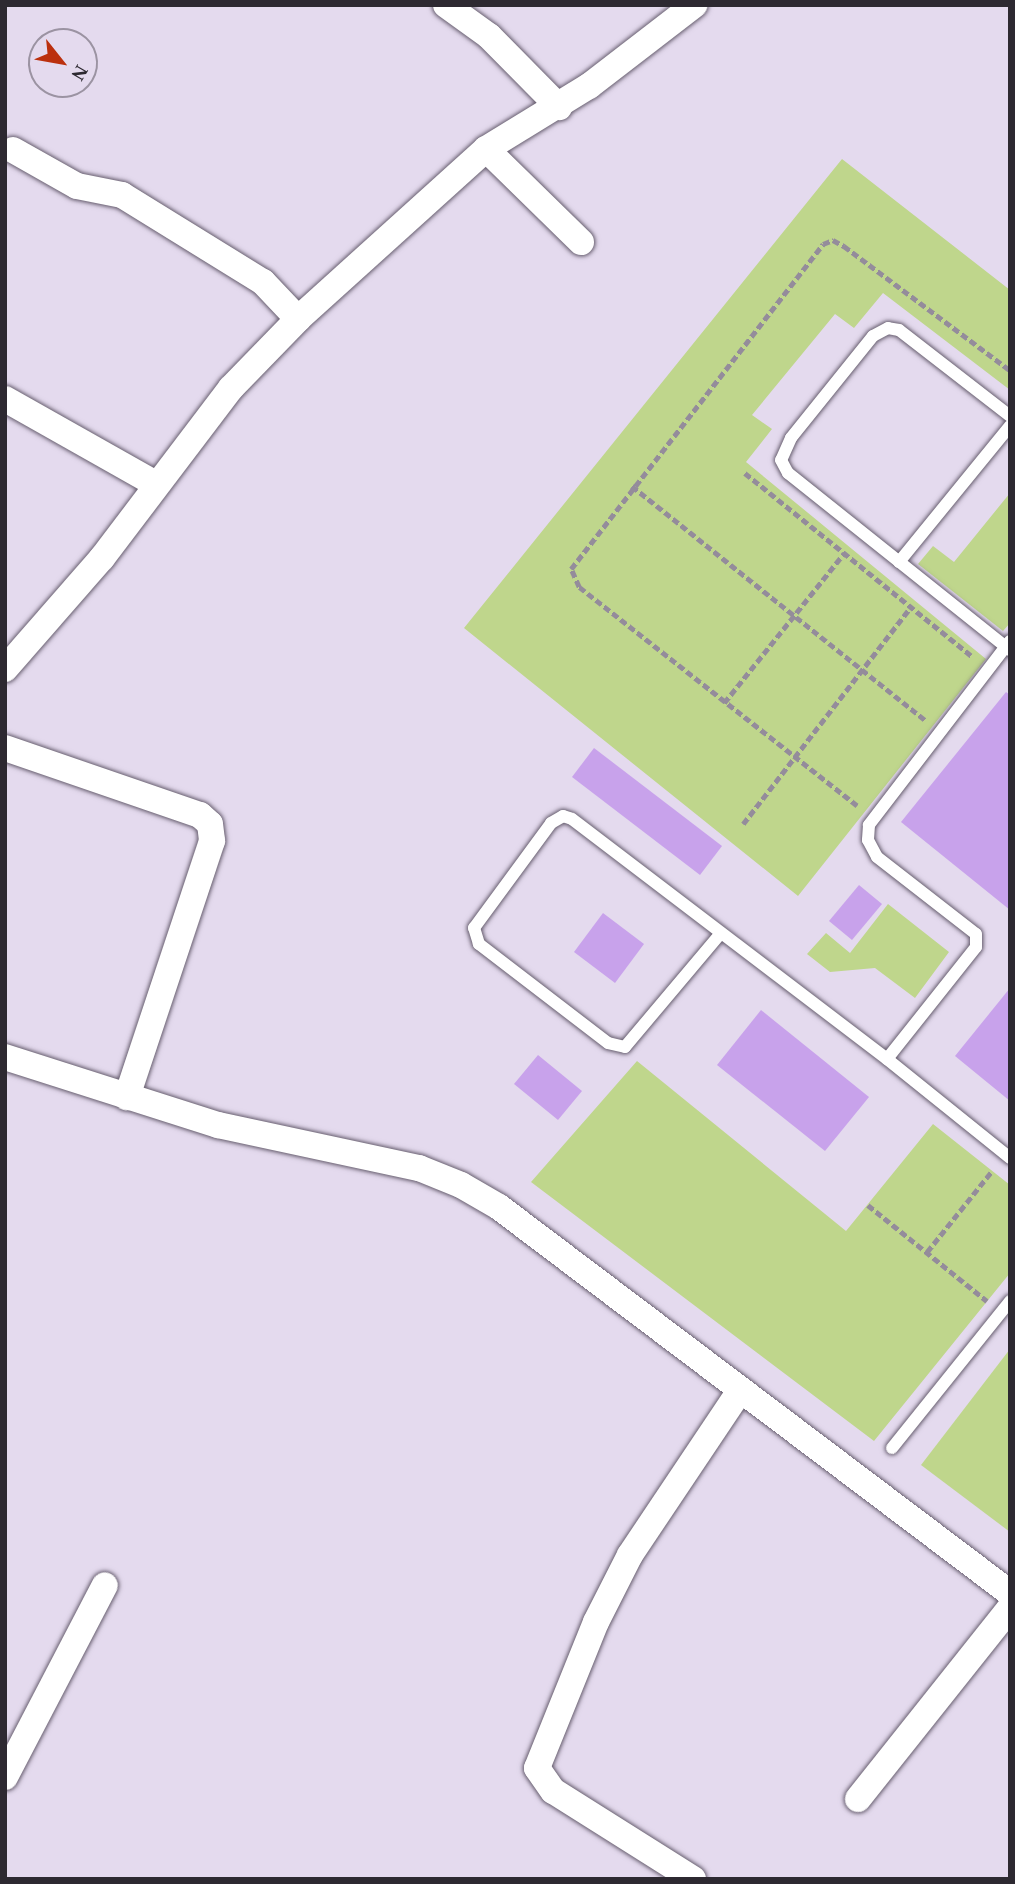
<!DOCTYPE html>
<html>
<head>
<meta charset="utf-8">
<style>
  body { margin:0 }
  #map { position:relative; width:1015px; height:1884px; overflow:hidden; background:#e4daee; font-family:"Times New Roman",serif }
  div>[style] { position:absolute }
  .green>* { inset:0; background:#bfd68c }
  .building>* { inset:0; background:#c8a2eb }
  .path>* { height:4.5px; margin-top:-2.25px; transform-origin:0; background:repeating-linear-gradient(90deg,#948c9b 0 7px,transparent 0 10.5px) }
  .roads { filter:drop-shadow(0 0 2px #675e6f) drop-shadow(0 0 2px #675e6f) }
  .service>* { height:12px; margin:-6px; padding:0 6px; transform-origin:6px; border-radius:6px; background:#fff }
  .minor>* { height:26px; margin:-13px; padding:0 13px; transform-origin:13px; border-radius:13px; background:#fff }
  span { translate:-50% -50%; white-space:nowrap; text-align:center; line-height:1.15; -webkit-text-stroke:7px #e4daee; paint-order:stroke }
  .frame { position:absolute; inset:0; border:7px solid #2d2931; pointer-events:none }
  .north { position:absolute; left:28px; top:28px; width:70px; height:70px; box-sizing:border-box; background:#e4daee; border:2px solid #9b93a2; border-radius:50%; rotate:121deg; font-size:19px; font-weight:700; line-height:28px; text-align:center; color:#2d2931 }
  .north::after { content:''; display:block; margin:auto; width:24px; height:32px; background:#bb300e; clip-path:polygon(50% 0,100% 100%,50% 72%,0 100%) }
</style>
</head>
<body>
<div id="map">
  <div class="green">
    <div style="clip-path:polygon(842px 159px,1010px 290px,1010px 390px,883px 293px,854px 328px,835px 314px,752px 415px,772px 429px,746px 462px,986px 659px,798px 896px,464px 628px)"></div>
    <div style="clip-path:polygon(1010px 493px,1010px 623px,1003px 631px,918px 564px,933px 546px,954px 562px)"></div>
    <div style="clip-path:polygon(888px 904px,949px 952px,915px 998px,875px 968px,830px 972px,807px 954px,826px 933px,850px 953px)"></div>
    <div style="clip-path:polygon(637px 1061px,846px 1231px,933px 1124px,1010px 1185px,1010px 1273px,874px 1441px,531px 1182px)"></div>
    <div style="clip-path:polygon(1010px 1349px,1010px 1532px,921px 1465px)"></div>
  </div>
  <div class="building">
    <div style="clip-path:polygon(1006px 692px,1010px 695px,1010px 910px,901px 822px)"></div>
    <div style="clip-path:polygon(594px 748px,722px 846px,700px 875px,572px 777px)"></div>
    <div style="clip-path:polygon(859px 885px,882px 904px,852px 940px,829px 921px)"></div>
    <div style="clip-path:polygon(603px 913px,644px 944px,615px 983px,574px 952px)"></div>
    <div style="clip-path:polygon(1010px 988px,1010px 1101px,955px 1056px)"></div>
    <div style="clip-path:polygon(761px 1010px,869px 1097px,825px 1151px,717px 1065px)"></div>
    <div style="clip-path:polygon(538px 1055px,582px 1091px,558px 1120px,514px 1084px)"></div>
  </div>
  <div class="path">
    <div style="left:745px;top:473px;width:293px;rotate:38.9deg"></div>
    <div style="left:632px;top:486px;width:375px;rotate:38.6deg"></div>
    <div style="left:724px;top:703px;width:192px;rotate:-51.3deg"></div>
    <div style="left:857px;top:806px;width:354px;rotate:-141.8deg"></div>
    <div style="left:579px;top:587px;width:20px;rotate:-114deg"></div>
    <div style="left:571px;top:569px;width:411px;rotate:-52.2deg"></div>
    <div style="left:823px;top:244px;width:11px;rotate:-22deg"></div>
    <div style="left:833px;top:240px;width:13px;rotate:29deg"></div>
    <div style="left:844px;top:246px;width:207px;rotate:36.8deg"></div>
    <div style="left:743px;top:824px;width:274px;rotate:-52.3deg"></div>
    <div style="left:868px;top:1205px;width:153px;rotate:38.9deg"></div>
    <div style="left:927px;top:1252px;width:104px;rotate:-51.3deg"></div>
  </div>
  <div class="roads">
    <div class="service">
      <div style="left:1010px;top:416px;width:140px;rotate:-142.2deg"></div>
      <div style="left:899px;top:330px;width:11px;rotate:-170deg"></div>
      <div style="left:888px;top:328px;width:17px;rotate:152deg"></div>
      <div style="left:873px;top:336px;width:131px;rotate:128.8deg"></div>
      <div style="left:791px;top:438px;width:24px;rotate:114deg"></div>
      <div style="left:781px;top:460px;width:15px;rotate:62deg"></div>
      <div style="left:788px;top:473px;width:284px;rotate:38.6deg"></div>
      <div style="left:899px;top:562px;width:176px;rotate:-50.8deg"></div>
      <div style="left:1010px;top:641px;width:232px;rotate:127.5deg"></div>
      <div style="left:869px;top:825px;width:15px;rotate:94deg"></div>
      <div style="left:868px;top:840px;width:19px;rotate:62deg"></div>
      <div style="left:877px;top:857px;width:125px;rotate:37.9deg"></div>
      <div style="left:976px;top:934px;width:13px;rotate:90deg"></div>
      <div style="left:976px;top:947px;width:143px;rotate:128.5deg"></div>
      <div style="left:887px;top:1059px;width:158px;rotate:38.8deg"></div>
      <div style="left:721px;top:933px;width:149px;rotate:130.1deg"></div>
      <div style="left:625px;top:1047px;width:17px;rotate:-167deg"></div>
      <div style="left:608px;top:1043px;width:163px;rotate:-142.5deg"></div>
      <div style="left:479px;top:944px;width:17px;rotate:-107deg"></div>
      <div style="left:474px;top:928px;width:130px;rotate:-53.7deg"></div>
      <div style="left:551px;top:823px;width:14px;rotate:-30deg"></div>
      <div style="left:563px;top:816px;width:9px;rotate:18deg"></div>
      <div style="left:572px;top:819px;width:396px;rotate:37.3deg"></div>
      <div style="left:892px;top:1448px;width:189px;rotate:-51.2deg"></div>
    </div>
    <div class="minor">
      <div style="left:446px;top:5px;width:53px;rotate:35.8deg"></div>
      <div style="left:489px;top:36px;width:100px;rotate:45.4deg"></div>
      <div style="left:486px;top:149px;width:133px;rotate:44.4deg"></div>
      <div style="left:13px;top:150px;width:73px;rotate:29.4deg"></div>
      <div style="left:77px;top:186px;width:46px;rotate:11.3deg"></div>
      <div style="left:122px;top:195px;width:166px;rotate:31.7deg"></div>
      <div style="left:263px;top:282px;width:51px;rotate:46.6deg"></div>
      <div style="left:5px;top:399px;width:173px;rotate:29.4deg"></div>
      <div style="left:5px;top:669px;width:147px;rotate:-48.9deg"></div>
      <div style="left:102px;top:558px;width:213px;rotate:-52.8deg"></div>
      <div style="left:231px;top:388px;width:96px;rotate:-45.8deg"></div>
      <div style="left:298px;top:319px;width:253px;rotate:-42.1deg"></div>
      <div style="left:486px;top:149px;width:121px;rotate:-31.5deg"></div>
      <div style="left:589px;top:86px;width:133px;rotate:-37.6deg"></div>
      <div style="left:5px;top:748px;width:206px;rotate:19deg"></div>
      <div style="left:200px;top:815px;width:13px;rotate:42deg"></div>
      <div style="left:210px;top:824px;width:17px;rotate:83deg"></div>
      <div style="left:212px;top:841px;width:270px;rotate:108.4deg"></div>
      <div style="left:5px;top:1057px;width:224px;rotate:17.7deg"></div>
      <div style="left:218px;top:1125px;width:206px;rotate:12.1deg"></div>
      <div style="left:419px;top:1168px;width:45px;rotate:22deg"></div>
      <div style="left:461px;top:1185px;width:44px;rotate:30.1deg"></div>
      <div style="left:499px;top:1207px;width:640px;rotate:37.07deg"></div>
      <div style="left:5px;top:1777px;width:216px;rotate:-62.5deg"></div>
      <div style="left:858px;top:1799px;width:244px;rotate:-51.5deg"></div>
      <div style="left:693px;top:1879px;width:165px;rotate:-147.8deg"></div>
      <div style="left:553px;top:1791px;width:28px;rotate:-125deg"></div>
      <div style="left:537px;top:1768px;width:157px;rotate:-68deg"></div>
      <div style="left:596px;top:1622px;width:75px;rotate:-63.1deg"></div>
      <div style="left:630px;top:1555px;width:196px;rotate:-56.2deg"></div>
    </div>
  </div>
  <div class="frame"></div>
  <div class="north">N</div>
</div>
</body>
</html>
